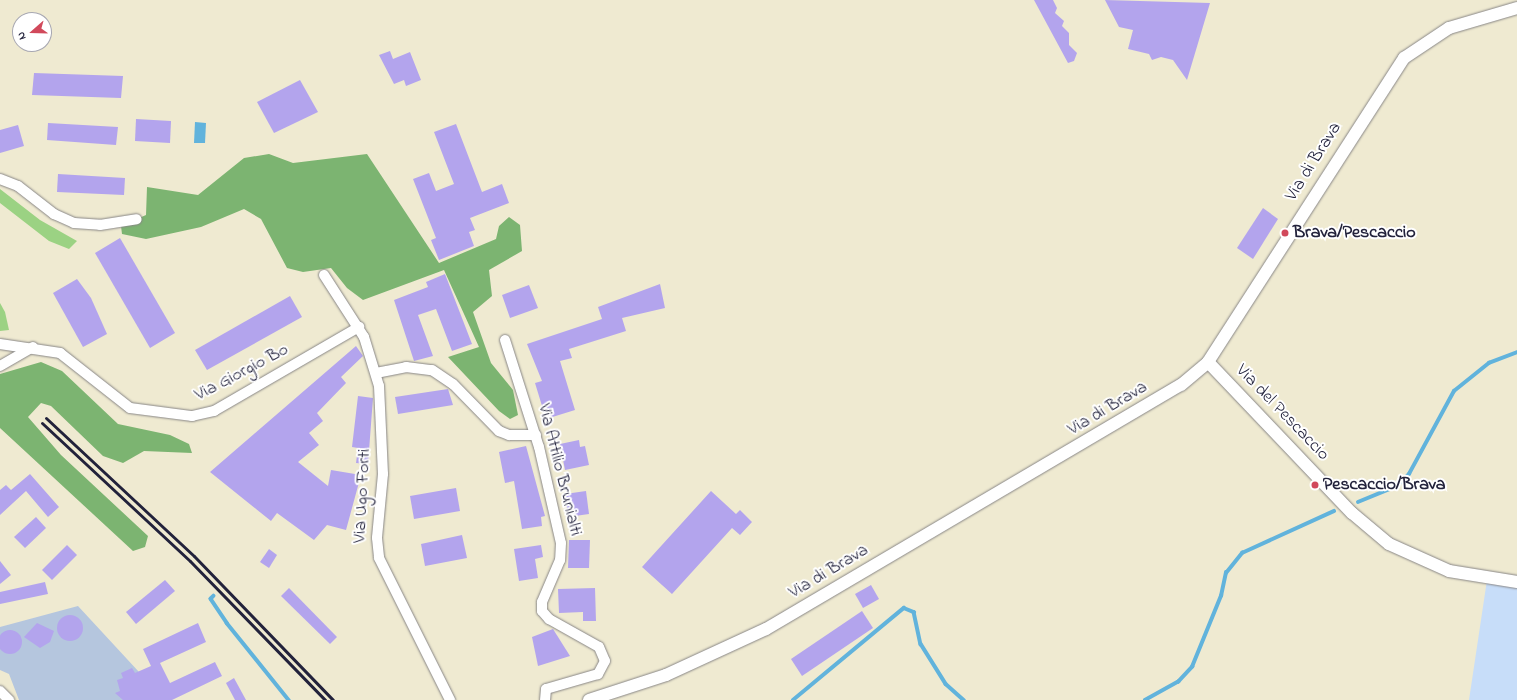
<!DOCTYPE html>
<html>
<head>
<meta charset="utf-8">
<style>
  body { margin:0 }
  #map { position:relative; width:1517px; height:700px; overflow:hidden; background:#efead1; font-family:"Indie Flower",sans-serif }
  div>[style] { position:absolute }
  .built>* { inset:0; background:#c7ddf9 }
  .industrial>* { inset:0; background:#b5c6de }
  .green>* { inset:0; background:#9bd283 }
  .forest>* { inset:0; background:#7cb471 }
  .water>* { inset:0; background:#61b3dc }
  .stream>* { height:3.5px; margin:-1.75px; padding:0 1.75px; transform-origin:1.75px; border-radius:1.75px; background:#61b3dc }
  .building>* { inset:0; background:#b3a4ed }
  .round { border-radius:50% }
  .roads { filter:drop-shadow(0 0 1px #888686) drop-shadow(0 0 1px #888686) }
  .minor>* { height:10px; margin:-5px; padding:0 5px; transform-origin:5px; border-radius:5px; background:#fff }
  .tertiary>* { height:12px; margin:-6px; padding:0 6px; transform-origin:6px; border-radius:6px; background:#fff }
  .rail>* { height:3px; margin:-1.5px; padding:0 1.5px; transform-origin:1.5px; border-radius:1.5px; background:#22223b }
  .dots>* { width:11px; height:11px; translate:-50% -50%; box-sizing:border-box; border:2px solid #fff; border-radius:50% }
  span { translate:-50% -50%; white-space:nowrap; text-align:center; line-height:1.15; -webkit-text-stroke:4px #fff; paint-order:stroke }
  .street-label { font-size:18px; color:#22223b }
  .poi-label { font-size:18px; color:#22223b; font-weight:700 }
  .left { translate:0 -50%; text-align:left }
  .north { position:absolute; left:12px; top:12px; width:40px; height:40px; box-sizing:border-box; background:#fff; border:1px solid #a7a7b1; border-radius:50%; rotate:250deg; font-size:11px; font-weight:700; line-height:16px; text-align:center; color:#22223b }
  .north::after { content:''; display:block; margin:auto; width:14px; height:18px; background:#d1495b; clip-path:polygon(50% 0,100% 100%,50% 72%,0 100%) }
</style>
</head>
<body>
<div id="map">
  <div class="built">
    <div style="clip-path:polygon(1487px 580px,1517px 582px,1517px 700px,1469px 700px)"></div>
  </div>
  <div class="industrial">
    <div style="clip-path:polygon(78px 606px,139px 672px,154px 700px,19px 700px,9px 674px,0 670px,0 627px)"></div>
  </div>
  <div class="green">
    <div style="clip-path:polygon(0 189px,40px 220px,77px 241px,69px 249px,49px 241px,0 203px)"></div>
    <div style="clip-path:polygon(0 303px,5px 312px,9px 330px,0 331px)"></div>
  </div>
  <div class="forest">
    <div style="clip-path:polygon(269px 154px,293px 163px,367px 154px,439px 263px,496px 239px,499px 226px,509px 217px,520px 225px,522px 251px,489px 270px,492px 296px,473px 312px,491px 363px,513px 390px,518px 415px,510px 419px,499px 411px,448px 357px,479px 347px,444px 270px,363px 300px,347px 288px,331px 268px,303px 272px,287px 268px,261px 219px,244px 209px,201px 227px,146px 239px,122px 234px,121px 226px,146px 215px,147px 187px,198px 195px,244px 158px)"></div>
    <div style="clip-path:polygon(41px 362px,62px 371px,118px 424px,170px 435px,189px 444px,192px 453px,144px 451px,123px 463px,103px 456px,51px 406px,41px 403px,28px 417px,61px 455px,148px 536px,145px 547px,133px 551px,0 428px,0 374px)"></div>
  </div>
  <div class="water">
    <div style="clip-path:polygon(195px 122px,206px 123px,205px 143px,194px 143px)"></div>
  </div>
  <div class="stream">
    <div style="left:1358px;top:502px;width:42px;rotate:-22.3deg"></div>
    <div style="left:1397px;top:486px;width:17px;rotate:-45deg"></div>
    <div style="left:1409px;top:474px;width:94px;rotate:-61.5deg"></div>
    <div style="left:1454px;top:391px;width:45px;rotate:-38.7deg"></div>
    <div style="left:1489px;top:363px;width:30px;rotate:-21deg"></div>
    <div style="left:214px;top:596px;width:4px;rotate:135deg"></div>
    <div style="left:211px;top:599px;width:29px;rotate:56deg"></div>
    <div style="left:227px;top:623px;width:99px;rotate:51.2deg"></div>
    <div style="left:793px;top:700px;width:144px;rotate:-39.7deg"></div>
    <div style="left:904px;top:608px;width:11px;rotate:22deg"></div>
    <div style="left:914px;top:612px;width:33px;rotate:78deg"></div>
    <div style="left:921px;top:644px;width:47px;rotate:58deg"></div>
    <div style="left:946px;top:684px;width:24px;rotate:42deg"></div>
    <div style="left:1145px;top:700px;width:38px;rotate:-29deg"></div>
    <div style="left:1178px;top:682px;width:21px;rotate:-47deg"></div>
    <div style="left:1192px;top:667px;width:77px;rotate:-67.8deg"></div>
    <div style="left:1221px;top:596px;width:24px;rotate:-78deg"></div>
    <div style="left:1226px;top:573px;width:26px;rotate:-51deg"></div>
    <div style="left:1242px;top:553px;width:101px;rotate:-24.5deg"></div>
  </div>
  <div class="building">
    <div style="clip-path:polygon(1034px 0,1053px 0,1057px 8px,1055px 13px,1064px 21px,1062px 26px,1069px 33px,1069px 45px,1077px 53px,1074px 61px,1068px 63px)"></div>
    <div style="clip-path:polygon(1105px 0,1210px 3px,1187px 80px,1173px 60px,1161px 57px,1152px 60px,1149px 54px,1128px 49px,1133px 30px,1119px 27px)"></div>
    <div style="clip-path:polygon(390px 51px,393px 59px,410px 52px,421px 80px,406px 86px,404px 80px,394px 84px,379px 55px)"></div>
    <div style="clip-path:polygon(34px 73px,123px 76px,121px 98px,32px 95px)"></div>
    <div style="clip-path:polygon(300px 80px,318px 112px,274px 133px,257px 102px)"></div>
    <div style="clip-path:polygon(136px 119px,171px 121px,170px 143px,135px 141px)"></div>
    <div style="clip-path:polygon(48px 123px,118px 127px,116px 145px,47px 140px)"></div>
    <div style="clip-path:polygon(456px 124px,482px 192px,502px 184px,509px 203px,470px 218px,475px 230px,469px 232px,474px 246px,439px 260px,431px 240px,436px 238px,413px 179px,429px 173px,436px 191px,454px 184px,434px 132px)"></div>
    <div style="clip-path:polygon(18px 125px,24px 146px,0 153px,0 130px)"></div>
    <div style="clip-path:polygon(58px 174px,125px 178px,124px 195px,57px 192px)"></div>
    <div style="clip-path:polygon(1263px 208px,1278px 219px,1253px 259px,1237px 248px)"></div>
    <div style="clip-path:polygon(120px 238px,175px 333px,150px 348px,95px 253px)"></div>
    <div style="clip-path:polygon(445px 274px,472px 344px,452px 351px,436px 309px,418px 315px,433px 356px,414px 361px,394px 300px,428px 287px,426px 282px)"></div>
    <div style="clip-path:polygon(77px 279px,91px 298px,107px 334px,83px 347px,53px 293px)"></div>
    <div style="clip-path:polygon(660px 284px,665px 308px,622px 318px,626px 331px,569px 349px,572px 358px,560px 361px,575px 410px,546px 419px,535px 383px,542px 381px,527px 344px,602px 319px,598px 307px)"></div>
    <div style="clip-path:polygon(529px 285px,538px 308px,510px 318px,502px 295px)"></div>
    <div style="clip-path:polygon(290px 296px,302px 317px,207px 370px,195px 350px)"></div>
    <div style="clip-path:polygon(356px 346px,363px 356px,341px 377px,346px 383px,317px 413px,323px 421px,309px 433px,319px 445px,298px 462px,328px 486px,331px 470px,361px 475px,346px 530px,327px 525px,314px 540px,277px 513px,271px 521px,210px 472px)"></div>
    <div style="clip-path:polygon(448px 389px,453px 405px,398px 414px,395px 397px)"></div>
    <div style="clip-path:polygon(358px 396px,373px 398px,368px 464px,356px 463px,358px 448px,352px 447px)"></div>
    <div style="clip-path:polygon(579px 440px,580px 447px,585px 446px,589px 465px,565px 470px,560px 444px)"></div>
    <div style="clip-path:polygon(526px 446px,545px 516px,541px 517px,542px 526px,522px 529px,514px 481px,505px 483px,499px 452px)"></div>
    <div style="clip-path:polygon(30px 474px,59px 507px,48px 517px,26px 491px,0 515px,0 490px,6px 485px,11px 490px)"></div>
    <div style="clip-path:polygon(456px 488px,460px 511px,414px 519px,410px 496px)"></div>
    <div style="clip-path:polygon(586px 491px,589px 514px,568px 517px,565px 494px)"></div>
    <div style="clip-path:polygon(711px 491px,736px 514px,740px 510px,752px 522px,740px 535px,732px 528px,672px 594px,642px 567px)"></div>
    <div style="clip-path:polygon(36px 517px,46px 528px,25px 548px,14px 537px)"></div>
    <div style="clip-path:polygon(462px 535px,467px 558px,425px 566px,421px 544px)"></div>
    <div style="clip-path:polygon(569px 540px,590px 540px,589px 568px,568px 568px)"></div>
    <div style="clip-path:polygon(67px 545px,77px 555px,52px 580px,42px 570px)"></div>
    <div style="clip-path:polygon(541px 545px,543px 557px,535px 559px,538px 578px,519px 581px,514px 549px)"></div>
    <div style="clip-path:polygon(269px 549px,277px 555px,269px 568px,260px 562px)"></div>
    <div style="clip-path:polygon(0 561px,11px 575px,0 584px)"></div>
    <div style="clip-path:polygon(165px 580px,175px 591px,136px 624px,126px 612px)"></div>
    <div style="clip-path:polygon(45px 582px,48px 594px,0 604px,0 592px)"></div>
    <div style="clip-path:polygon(871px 585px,879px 599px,863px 608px,855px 594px)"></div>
    <div style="clip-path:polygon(289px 588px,337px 637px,330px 644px,281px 596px)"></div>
    <div style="clip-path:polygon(595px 588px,596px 621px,583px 621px,583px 612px,559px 613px,558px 589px)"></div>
    <div style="clip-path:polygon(862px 611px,873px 628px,802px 676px,791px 659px)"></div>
    <div class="round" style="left:57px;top:615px;width:26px;height:26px"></div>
    <div style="clip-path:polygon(37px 623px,54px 631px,50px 642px,40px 648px,24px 637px)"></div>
    <div style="clip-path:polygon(198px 623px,206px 642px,160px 663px,170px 683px,215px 662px,222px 676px,172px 700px,123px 700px,115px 693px,120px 691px,117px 680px,123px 678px,121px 673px,132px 668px,135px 673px,151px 666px,143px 649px)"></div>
    <div style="clip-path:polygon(553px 629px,570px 656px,538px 666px,532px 637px)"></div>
    <div class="round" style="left:-2px;top:630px;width:24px;height:24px"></div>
    <div style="clip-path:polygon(234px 678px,246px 700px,235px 700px,226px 683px)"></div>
  </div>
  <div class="roads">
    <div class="minor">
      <div style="left:0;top:179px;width:19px;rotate:21deg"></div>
      <div style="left:18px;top:186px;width:46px;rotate:37.9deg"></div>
      <div style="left:54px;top:214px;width:22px;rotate:24deg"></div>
      <div style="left:74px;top:223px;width:26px;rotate:4deg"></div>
      <div style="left:100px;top:225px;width:37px;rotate:-9deg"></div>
      <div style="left:324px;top:275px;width:74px;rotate:57.2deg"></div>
      <div style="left:364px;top:337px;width:51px;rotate:73deg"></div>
      <div style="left:379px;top:386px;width:88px;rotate:87.4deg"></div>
      <div style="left:383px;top:474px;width:64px;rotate:95.4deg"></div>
      <div style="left:377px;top:538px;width:20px;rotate:84deg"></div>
      <div style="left:379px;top:558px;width:159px;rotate:63.4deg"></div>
      <div style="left:505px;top:340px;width:112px;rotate:72.4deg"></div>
      <div style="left:539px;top:447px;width:98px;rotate:77.1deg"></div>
      <div style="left:561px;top:543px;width:17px;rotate:93deg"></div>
      <div style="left:560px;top:560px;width:46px;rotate:113.2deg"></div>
      <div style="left:542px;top:602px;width:9px;rotate:90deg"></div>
      <div style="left:542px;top:611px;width:11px;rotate:49deg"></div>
      <div style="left:549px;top:619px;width:57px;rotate:29.2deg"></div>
      <div style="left:599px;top:647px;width:15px;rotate:67deg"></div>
      <div style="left:605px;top:661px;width:15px;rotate:118deg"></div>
      <div style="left:598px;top:674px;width:54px;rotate:163.9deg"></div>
      <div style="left:546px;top:689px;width:11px;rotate:95deg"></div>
      <div style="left:0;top:344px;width:61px;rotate:8.5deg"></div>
      <div style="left:60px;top:353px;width:89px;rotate:38.2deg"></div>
      <div style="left:130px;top:408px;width:63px;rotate:7.4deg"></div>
      <div style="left:192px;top:416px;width:23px;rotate:-13deg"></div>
      <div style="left:214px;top:411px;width:168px;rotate:-30.1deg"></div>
      <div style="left:0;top:366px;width:38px;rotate:-30deg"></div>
      <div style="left:376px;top:373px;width:31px;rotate:-11deg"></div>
      <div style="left:406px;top:367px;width:26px;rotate:7deg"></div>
      <div style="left:432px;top:370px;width:25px;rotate:34deg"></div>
      <div style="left:453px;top:384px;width:66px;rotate:45.6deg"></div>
      <div style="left:499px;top:431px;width:11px;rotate:22deg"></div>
      <div style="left:509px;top:435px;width:27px"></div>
      <div style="left:0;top:691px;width:13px;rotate:45deg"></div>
    </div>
    <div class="tertiary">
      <div style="left:1208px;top:362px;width:209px;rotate:46.4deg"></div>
      <div style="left:1352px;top:513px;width:48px;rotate:40deg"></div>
      <div style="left:1389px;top:544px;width:66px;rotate:24.2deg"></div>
      <div style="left:1449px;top:571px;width:69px;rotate:9.2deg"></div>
      <div style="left:589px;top:700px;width:81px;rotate:-18deg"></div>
      <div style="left:666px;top:675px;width:110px;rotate:-24.7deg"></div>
      <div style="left:766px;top:629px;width:481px;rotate:-30.5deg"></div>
      <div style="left:1181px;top:385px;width:35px;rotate:-40deg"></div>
      <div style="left:1208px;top:362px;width:362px;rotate:-57.2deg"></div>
      <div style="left:1404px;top:58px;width:54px;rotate:-33.7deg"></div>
      <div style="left:1449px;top:28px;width:71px;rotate:-16.4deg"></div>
    </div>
  </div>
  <div class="rail">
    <div style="left:46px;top:418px;width:202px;rotate:43deg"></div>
    <div style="left:194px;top:556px;width:200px;rotate:46deg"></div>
    <div style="left:42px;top:423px;width:202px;rotate:43deg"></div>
    <div style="left:190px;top:561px;width:194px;rotate:45.8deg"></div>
  </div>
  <div class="dots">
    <div style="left:1285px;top:233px;background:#d1495b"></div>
    <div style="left:1315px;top:485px;background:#d1495b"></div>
  </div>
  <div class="street-label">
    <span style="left:1314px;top:162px;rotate:-58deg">Via di Brava</span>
    <span style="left:242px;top:373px;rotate:-28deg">Via Giorgio Bo</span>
    <span style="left:1108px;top:409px;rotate:-31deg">Via di Brava</span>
    <span style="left:1282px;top:413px;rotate:46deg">Via del Pescaccio</span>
    <span style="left:559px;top:470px;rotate:76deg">Via Attilio Brunialti</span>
    <span style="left:363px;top:496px;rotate:-87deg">Via Ugo Forti</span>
    <span style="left:829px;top:572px;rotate:-31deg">Via di Brava</span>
  </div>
  <div class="poi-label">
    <span class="left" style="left:1293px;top:233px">Brava/Pescaccio</span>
    <span class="left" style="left:1323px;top:485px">Pescaccio/Brava</span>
  </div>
  <div class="north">N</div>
</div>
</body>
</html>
